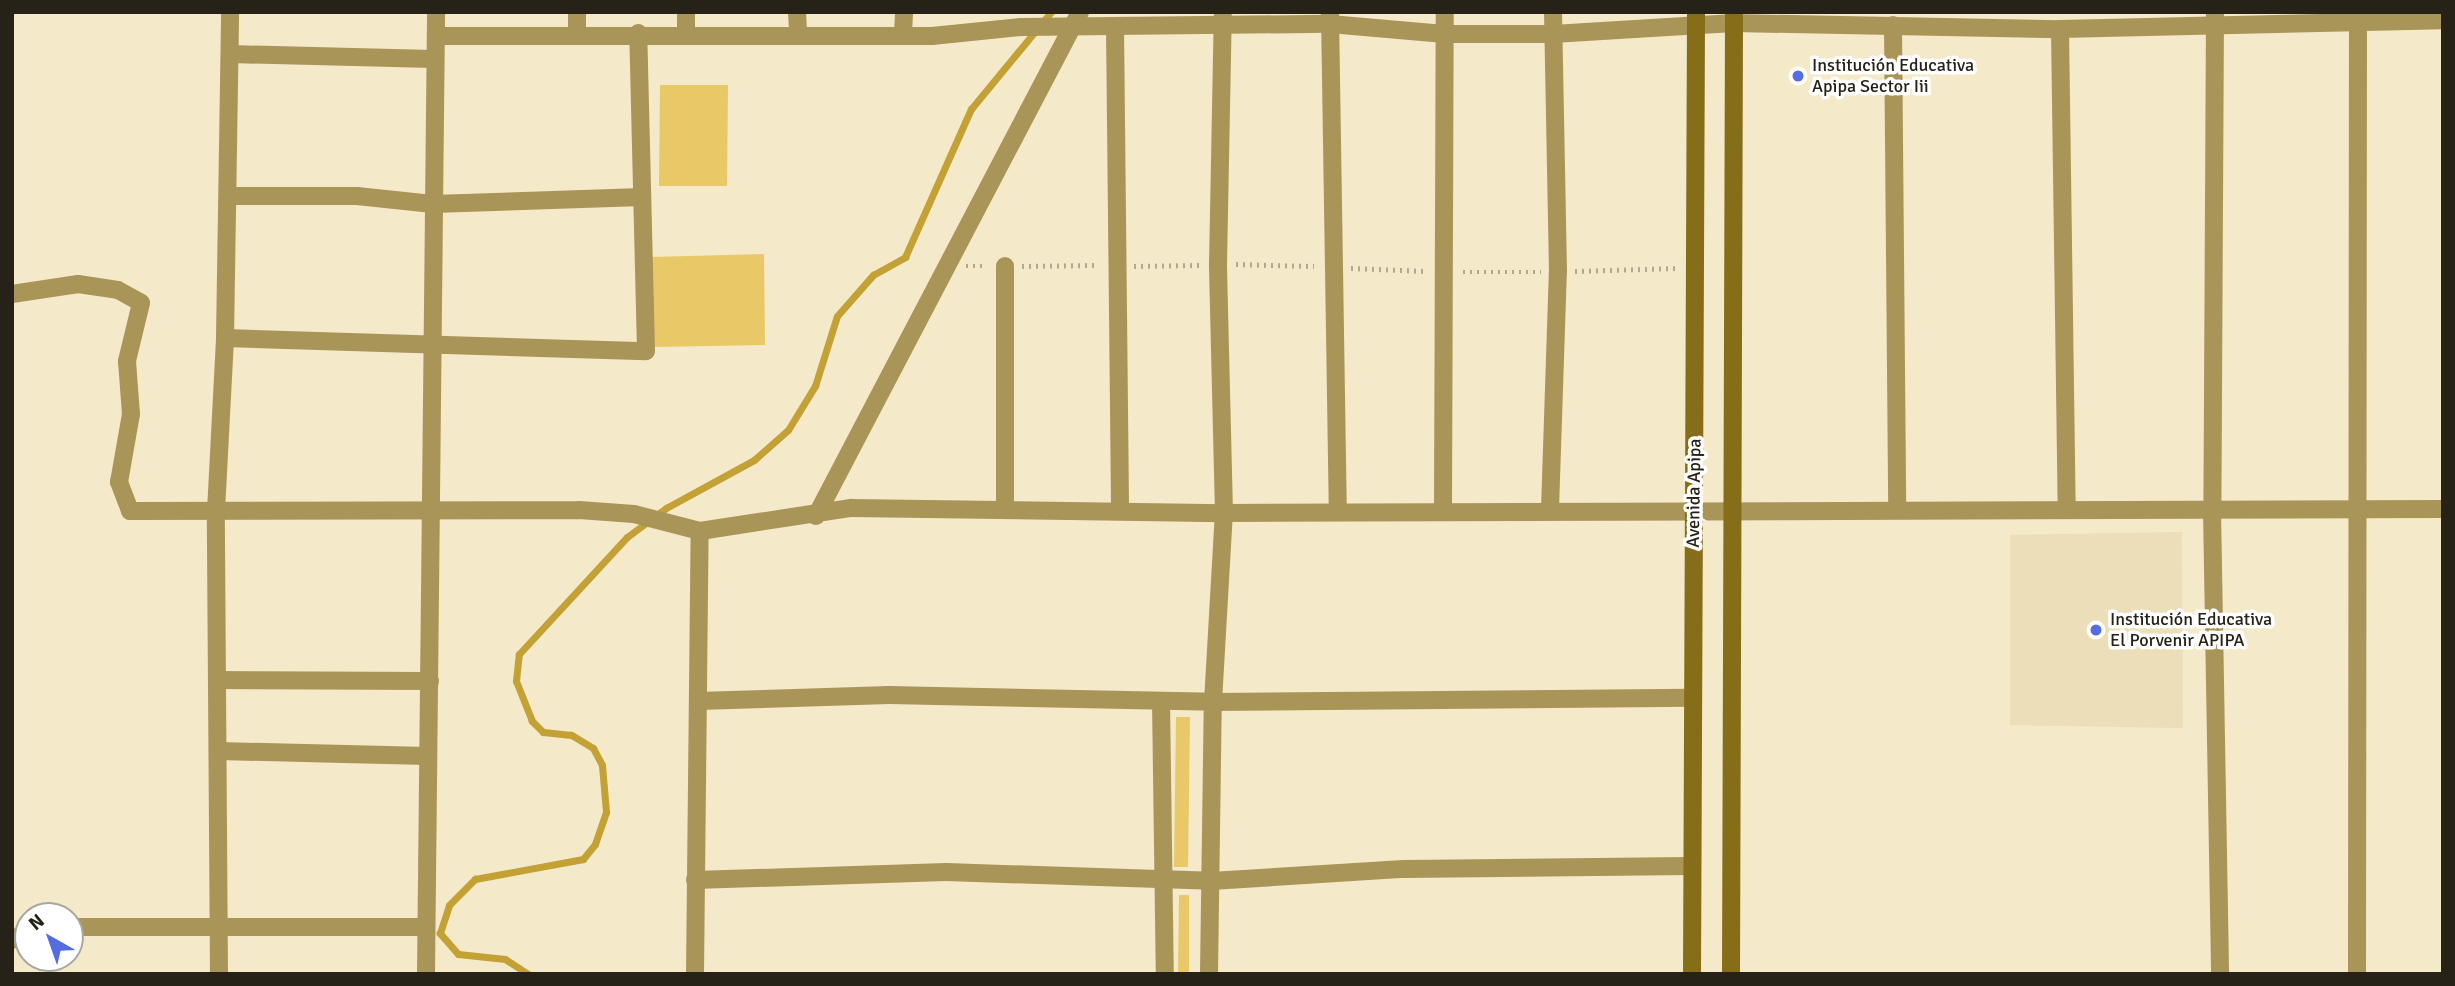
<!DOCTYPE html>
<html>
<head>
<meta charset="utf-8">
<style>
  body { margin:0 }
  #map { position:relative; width:2455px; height:986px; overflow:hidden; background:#f4e9c9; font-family:Signika,sans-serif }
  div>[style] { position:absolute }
  .built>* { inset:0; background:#ebdeb8 }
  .green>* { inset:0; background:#e8c867 }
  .stream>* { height:7px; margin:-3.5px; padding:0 3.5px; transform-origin:3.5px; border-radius:3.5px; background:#c3a135 }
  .path>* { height:4.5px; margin-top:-2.25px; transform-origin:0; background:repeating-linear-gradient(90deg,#b1a88f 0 2px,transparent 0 7px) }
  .street>* { height:18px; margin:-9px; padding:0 9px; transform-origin:9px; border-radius:9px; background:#aa9558 }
  .secondary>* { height:18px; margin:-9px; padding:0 9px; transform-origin:9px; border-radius:9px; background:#866d18 }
  .dots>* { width:19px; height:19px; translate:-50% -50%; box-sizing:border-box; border:4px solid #fff; border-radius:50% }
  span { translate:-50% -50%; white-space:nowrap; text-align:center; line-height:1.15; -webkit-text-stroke:7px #fff; paint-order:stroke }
  .poi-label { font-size:18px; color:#272217 }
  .left { translate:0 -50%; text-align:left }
  .street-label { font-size:18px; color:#272217 }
  .frame { position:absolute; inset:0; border:14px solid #272217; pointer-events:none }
  .north { position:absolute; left:14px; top:902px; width:70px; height:70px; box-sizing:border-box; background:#fff; border:2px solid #a9a7a2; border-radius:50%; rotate:320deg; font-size:19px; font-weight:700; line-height:28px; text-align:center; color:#272217 }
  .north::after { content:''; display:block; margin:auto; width:24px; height:32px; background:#556de2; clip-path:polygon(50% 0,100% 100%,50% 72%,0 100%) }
</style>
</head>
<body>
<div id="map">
  <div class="built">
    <div style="clip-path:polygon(2182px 532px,2183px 728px,2010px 725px,2010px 535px)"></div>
  </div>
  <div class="green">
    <div style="clip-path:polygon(660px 85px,728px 85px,727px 186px,659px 186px)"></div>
    <div style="clip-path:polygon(764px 254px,765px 345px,652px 347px,651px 257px)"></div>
    <div style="clip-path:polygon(1176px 717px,1190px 717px,1188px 867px,1174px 867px)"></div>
    <div style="clip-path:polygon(1179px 895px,1189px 895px,1189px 974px,1178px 974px)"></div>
  </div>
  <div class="stream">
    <div style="left:528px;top:974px;width:27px;rotate:-147deg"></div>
    <div style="left:505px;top:959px;width:47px;rotate:-173.9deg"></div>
    <div style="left:458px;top:954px;width:28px;rotate:-131deg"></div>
    <div style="left:440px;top:933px;width:29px;rotate:-72deg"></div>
    <div style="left:449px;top:905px;width:37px;rotate:-45deg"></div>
    <div style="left:475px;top:879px;width:110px;rotate:-10.5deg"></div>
    <div style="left:583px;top:859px;width:19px;rotate:-51deg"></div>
    <div style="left:595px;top:844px;width:34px;rotate:-71deg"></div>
    <div style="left:606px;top:812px;width:47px;rotate:-94.9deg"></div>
    <div style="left:602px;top:765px;width:19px;rotate:-118deg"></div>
    <div style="left:593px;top:748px;width:26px;rotate:-149deg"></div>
    <div style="left:571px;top:735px;width:28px;rotate:-174deg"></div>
    <div style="left:543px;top:732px;width:16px;rotate:-135deg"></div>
    <div style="left:532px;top:721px;width:43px;rotate:-111.8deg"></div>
    <div style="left:516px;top:681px;width:27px;rotate:-84deg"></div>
    <div style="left:519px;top:654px;width:159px;rotate:-47.3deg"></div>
    <div style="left:627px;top:537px;width:49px;rotate:-36.6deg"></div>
    <div style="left:666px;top:508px;width:100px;rotate:-28.6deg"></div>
    <div style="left:754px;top:460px;width:45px;rotate:-41.4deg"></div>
    <div style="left:788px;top:430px;width:52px;rotate:-58.5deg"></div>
    <div style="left:815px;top:386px;width:73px;rotate:-72.6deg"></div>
    <div style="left:837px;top:316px;width:55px;rotate:-48.7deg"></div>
    <div style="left:873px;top:275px;width:37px;rotate:-29deg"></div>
    <div style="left:905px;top:257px;width:162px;rotate:-66deg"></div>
    <div style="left:971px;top:109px;width:126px;rotate:-50.5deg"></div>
  </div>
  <div class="path">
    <div style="left:1236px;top:264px;width:78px;rotate:1.5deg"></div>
    <div style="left:966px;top:266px;width:20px"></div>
    <div style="left:1022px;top:266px;width:76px;rotate:-0.8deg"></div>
    <div style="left:1134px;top:266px;width:65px;rotate:-0.9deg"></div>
    <div style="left:1351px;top:268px;width:75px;rotate:2.3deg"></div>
    <div style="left:1575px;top:271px;width:103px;rotate:-1.7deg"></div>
    <div style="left:1463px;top:272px;width:78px"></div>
  </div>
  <div class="street">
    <div style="left:577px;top:12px;width:21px;rotate:90deg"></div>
    <div style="left:686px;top:12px;width:20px;rotate:90deg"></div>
    <div style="left:797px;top:12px;width:20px;rotate:87deg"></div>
    <div style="left:2215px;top:12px;width:498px;rotate:90.3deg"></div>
    <div style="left:2212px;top:510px;width:464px;rotate:89deg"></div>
    <div style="left:1330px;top:14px;width:497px;rotate:89.1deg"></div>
    <div style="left:1893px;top:25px;width:484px;rotate:89.5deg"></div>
    <div style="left:1115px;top:26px;width:485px;rotate:89.4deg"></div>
    <div style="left:2060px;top:29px;width:478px;rotate:89.2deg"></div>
    <div style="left:903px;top:33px;width:21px;rotate:-87deg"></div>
    <div style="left:436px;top:36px;width:496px"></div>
    <div style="left:932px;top:36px;width:89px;rotate:-5.8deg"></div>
    <div style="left:1021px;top:27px;width:309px;rotate:-0.6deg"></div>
    <div style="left:1330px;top:24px;width:115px;rotate:5deg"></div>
    <div style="left:1445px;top:34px;width:108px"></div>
    <div style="left:1553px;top:34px;width:181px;rotate:-3.5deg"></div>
    <div style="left:1734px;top:23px;width:326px;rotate:1.1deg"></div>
    <div style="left:2060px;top:29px;width:383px;rotate:-1.3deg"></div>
    <div style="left:230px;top:54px;width:203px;rotate:1.4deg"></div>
    <div style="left:228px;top:196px;width:129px"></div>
    <div style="left:357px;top:196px;width:76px;rotate:6deg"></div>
    <div style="left:433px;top:204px;width:209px;rotate:-1.9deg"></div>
    <div style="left:1005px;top:266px;width:242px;rotate:90deg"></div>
    <div style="left:12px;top:294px;width:67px;rotate:-8.6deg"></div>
    <div style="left:78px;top:284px;width:40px;rotate:8.5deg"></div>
    <div style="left:118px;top:290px;width:26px;rotate:29deg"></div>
    <div style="left:141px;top:303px;width:60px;rotate:103.6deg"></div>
    <div style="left:127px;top:361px;width:53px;rotate:85.7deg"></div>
    <div style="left:131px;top:414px;width:69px;rotate:100deg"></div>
    <div style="left:119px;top:482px;width:31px;rotate:69deg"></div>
    <div style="left:130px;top:511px;width:449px;rotate:-0.1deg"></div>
    <div style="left:579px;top:510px;width:55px;rotate:4.2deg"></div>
    <div style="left:634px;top:514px;width:68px;rotate:14.4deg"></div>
    <div style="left:700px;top:531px;width:153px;rotate:-8.7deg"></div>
    <div style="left:851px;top:508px;width:373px;rotate:0.8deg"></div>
    <div style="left:1224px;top:513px;width:1219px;rotate:-0.19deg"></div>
    <div style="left:225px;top:338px;width:421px;rotate:1.8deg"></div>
    <div style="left:646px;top:351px;width:318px;rotate:-91.4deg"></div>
    <div style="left:1443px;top:508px;width:496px;rotate:-89.8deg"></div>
    <div style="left:1550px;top:509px;width:237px;rotate:-88.1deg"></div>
    <div style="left:1558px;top:272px;width:260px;rotate:-91.1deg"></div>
    <div style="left:816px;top:516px;width:569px;rotate:-62.35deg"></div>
    <div style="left:217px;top:680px;width:213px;rotate:0.3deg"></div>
    <div style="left:698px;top:701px;width:191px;rotate:-1.8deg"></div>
    <div style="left:889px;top:695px;width:324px;rotate:1.2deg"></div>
    <div style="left:1213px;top:702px;width:479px;rotate:-0.5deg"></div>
    <div style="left:1161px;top:701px;width:273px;rotate:89.2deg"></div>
    <div style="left:219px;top:751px;width:209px;rotate:1.4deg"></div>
    <div style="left:695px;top:880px;width:251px;rotate:-1.8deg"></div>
    <div style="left:946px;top:872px;width:265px;rotate:1.9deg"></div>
    <div style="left:1211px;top:881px;width:193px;rotate:-3.6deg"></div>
    <div style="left:1404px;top:869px;width:286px;rotate:-0.6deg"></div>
    <div style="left:70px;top:927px;width:356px"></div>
    <div style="left:12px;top:940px;width:18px;rotate:-29deg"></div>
    <div style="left:219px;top:974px;width:463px;rotate:-90.4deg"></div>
    <div style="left:216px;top:511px;width:173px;rotate:-87deg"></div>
    <div style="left:225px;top:338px;width:326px;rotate:-89.1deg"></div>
    <div style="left:426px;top:974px;width:962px;rotate:-89.4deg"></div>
    <div style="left:695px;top:974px;width:443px;rotate:-89.4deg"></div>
    <div style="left:1209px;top:974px;width:272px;rotate:-89.2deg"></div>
    <div style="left:1213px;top:702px;width:189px;rotate:-86.7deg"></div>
    <div style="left:1224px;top:513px;width:248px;rotate:-91.4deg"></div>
    <div style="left:1218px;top:265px;width:253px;rotate:-88.9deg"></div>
    <div style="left:2357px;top:974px;width:962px;rotate:-89.94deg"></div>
  </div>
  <div class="secondary">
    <div style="left:1692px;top:974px;width:962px;rotate:-89.76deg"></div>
    <div style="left:1731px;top:974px;width:962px;rotate:-89.82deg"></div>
  </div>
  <div class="dots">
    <div style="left:1798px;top:76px;background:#556de2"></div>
    <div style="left:2096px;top:630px;background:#556de2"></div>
  </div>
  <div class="poi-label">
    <span class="left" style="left:1812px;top:76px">Institución Educativa<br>Apipa Sector Iii</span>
    <span class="left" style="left:2110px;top:630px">Institución Educativa<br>El Porvenir APIPA</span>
  </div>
  <div class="street-label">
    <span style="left:1694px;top:493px;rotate:-89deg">Avenida Apipa</span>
  </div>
  <div class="frame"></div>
  <div class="north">N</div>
</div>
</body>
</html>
